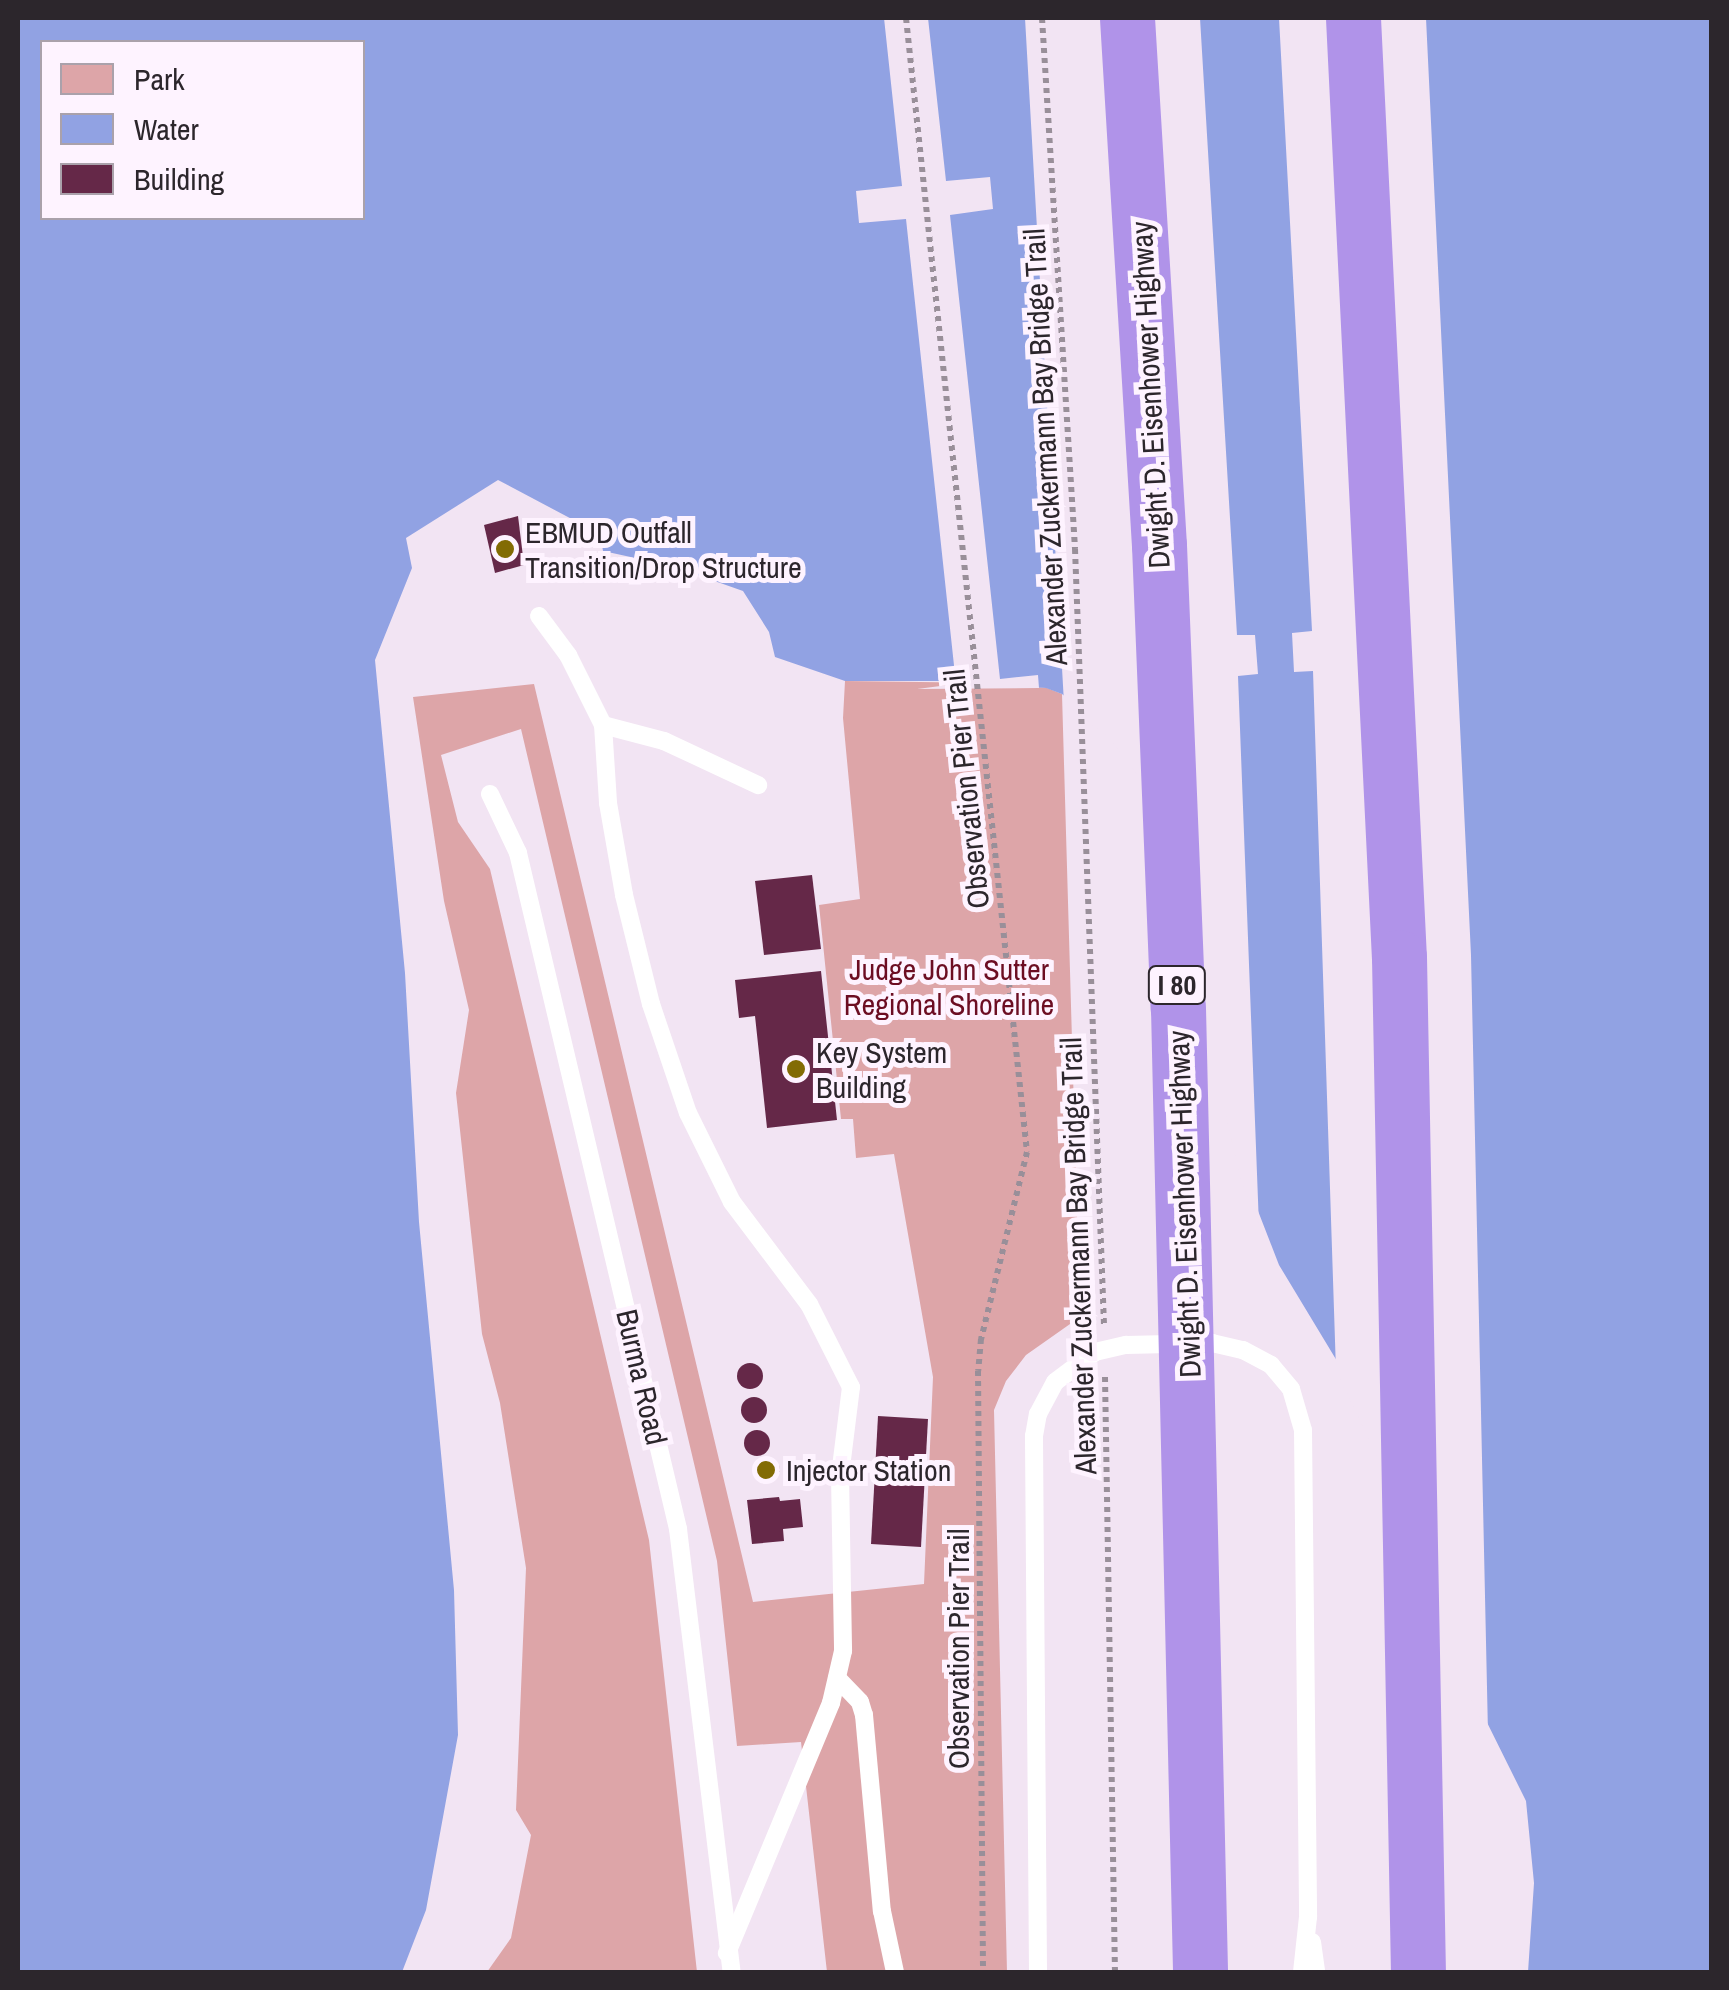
<!DOCTYPE html>
<html>
<head>
<meta charset="utf-8">
<style>
  body { margin:0 }
  #map { position:relative; width:1729px; height:1990px; overflow:hidden; background:#f2e4f3; font-family:"Archivo Narrow",sans-serif }
  div>[style] { position:absolute }
  .green>* { inset:0; background:#dda5a8 }
  .water>* { inset:0; background:#91a2e3 }
  .pier>* { inset:0; background:#f2e4f3 }
  .building>* { inset:0; background:#652848 }
  .round { border-radius:50% }
  .path>* { height:6px; margin-top:-3px; transform-origin:0; background:repeating-linear-gradient(90deg,#998f99 0 5px,transparent 0 10px) }
  .service>* { height:18px; margin:-9px; padding:0 9px; transform-origin:9px; border-radius:9px; background:#fff }
  .motorway>* { height:55px; margin:-27.5px; padding:0 27.5px; transform-origin:27.5px; border-radius:27.5px; background:#b093e9 }
  .dots>* { width:28px; height:28px; translate:-50% -50%; box-sizing:border-box; border:5px solid #fef3ff; border-radius:50% }
  span { translate:-50% -50%; white-space:nowrap; text-align:center; line-height:1.15; -webkit-text-stroke:10px #fef3ff; paint-order:stroke }
  .shield-label span { padding:2px 8px; background:#fef3ff; border:2px solid; border-radius:8px; -webkit-text-stroke-width:0 }
  .shield-label { font-size:28px; color:#2c262c; font-weight:700 }
  .street-label { font-size:30px; color:#2c262c }
  .poi-label { font-size:30px; color:#2c262c }
  .left { translate:0 -50%; text-align:left }
  .park-label { font-size:30px; color:#6c0d22 }
  .frame { position:absolute; inset:0; border:20px solid #2c262c; pointer-events:none }
  .legend { position:absolute; left:40px; top:40px; width:325px; height:180px; box-sizing:border-box; background:#fef3ff; border:2px solid #aaa1ab; margin:0; padding:12px 18px; list-style:none; font-size:30px; color:#2c262c }
  .legend li { display:flex; align-items:center; gap:20px; height:50px }
  .legend b { width:50px; border:2px solid #aaa1ab }
</style>
</head>
<body>
<div id="map">
  <div class="green">
    <div style="clip-path:polygon(845px 681px,995px 683px,1047px 688px,1062px 694px,1080px 1317px,1026px 1355px,1006px 1381px,994px 1410px,1007px 1972px,827px 1972px,801px 1742px,737px 1746px,717px 1561px,521px 729px,441px 755px,458px 822px,490px 869px,649px 1540px,697px 1972px,487px 1972px,511px 1938px,531px 1835px,516px 1810px,526px 1568px,500px 1403px,482px 1334px,456px 1093px,469px 1010px,444px 901px,413px 697px,534px 684px,753px 1602px,924px 1584px,933px 1377px,894px 1154px,856px 1158px,853px 1119px,841px 1119px,819px 905px,860px 899px,843px 718px)"></div>
  </div>
  <div class="water">
    <div style="clip-path:polygon(evenodd,18px 18px,1711px 18px,1711px 1972px,1528px 1972px,1534px 1883px,1526px 1801px,1454px 1656px,1378px 1445px,1337px 1361px,1279px 1265px,1246px 1180px,1184px 834px,1111px 733px,1062px 694px,1046px 688px,957px 681px,845px 681px,775px 657px,769px 632px,743px 591px,672px 566px,603px 551px,600px 534px,498px 480px,406px 538px,412px 568px,375px 660px,405px 973px,419px 1222px,454px 1590px,458px 1735px,426px 1910px,402px 1972px,18px 1972px,18px 18px,42px 42px,362px 42px,362px 218px,42px 218px,42px 42px)"></div>
  </div>
  <div class="pier">
    <div style="clip-path:polygon(884px 18px,928px 18px,946px 181px,990px 177px,993px 209px,950px 215px,1000px 679px,1038px 675px,1039px 688px,917px 689px,956px 684px,906px 219px,859px 223px,856px 191px,902px 186px)"></div>
    <div style="clip-path:polygon(1025px 18px,1200px 18px,1237px 635px,1255px 635px,1258px 674px,1238px 676px,1259px 1226px,1241px 1181px,1221px 1094px,1196px 894px,1146px 785px,1107px 736px,1064px 703px)"></div>
    <div style="clip-path:polygon(1279px 18px,1426px 18px,1471px 955px,1488px 1733px,1450px 1658px,1373px 1447px,1336px 1371px,1313px 671px,1294px 672px,1292px 633px,1312px 631px)"></div>
  </div>
  <div class="building">
    <div style="clip-path:polygon(518px 516px,524px 565px,495px 573px,484px 525px)"></div>
    <div style="clip-path:polygon(812px 875px,821px 949px,764px 955px,755px 881px)"></div>
    <div style="clip-path:polygon(821px 971px,837px 1120px,767px 1128px,755px 1016px,739px 1018px,735px 980px)"></div>
    <div class="round" style="left:737px;top:1363px;width:26px;height:26px"></div>
    <div class="round" style="left:741px;top:1397px;width:26px;height:26px"></div>
    <div style="clip-path:polygon(878px 1416px,928px 1419px,921px 1547px,871px 1544px)"></div>
    <div class="round" style="left:744px;top:1430px;width:26px;height:26px"></div>
    <div style="clip-path:polygon(779px 1465px,780px 1472px,753px 1475px,753px 1467px)"></div>
    <div style="clip-path:polygon(779px 1497px,780px 1501px,800px 1499px,803px 1527px,783px 1529px,784px 1541px,752px 1544px,747px 1500px)"></div>
  </div>
  <div class="path">
    <div style="left:906px;top:18px;width:1140px;rotate:83.91deg"></div>
    <div style="left:1027px;top:1152px;width:193px;rotate:103.8deg"></div>
    <div style="left:981px;top:1339px;width:32px;rotate:95deg"></div>
    <div style="left:978px;top:1371px;width:601px;rotate:89.52deg"></div>
    <div style="left:1042px;top:18px;width:532px;rotate:86.44deg"></div>
    <div style="left:1075px;top:549px;width:777px;rotate:87.86deg"></div>
    <div style="left:1105px;top:1377px;width:595px;rotate:89.04deg"></div>
  </div>
  <div class="service">
    <div style="left:539px;top:616px;width:49px;rotate:53.4deg"></div>
    <div style="left:568px;top:655px;width:78px;rotate:63.4deg"></div>
    <div style="left:603px;top:725px;width:63px;rotate:14.7deg"></div>
    <div style="left:664px;top:741px;width:104px;rotate:25.1deg"></div>
    <div style="left:603px;top:725px;width:78px;rotate:86.3deg"></div>
    <div style="left:608px;top:803px;width:93px;rotate:80.1deg"></div>
    <div style="left:624px;top:895px;width:112px;rotate:76.1deg"></div>
    <div style="left:651px;top:1004px;width:115px;rotate:71.3deg"></div>
    <div style="left:688px;top:1113px;width:99px;rotate:63.7deg"></div>
    <div style="left:732px;top:1202px;width:128px;rotate:53deg"></div>
    <div style="left:809px;top:1304px;width:93px;rotate:63.2deg"></div>
    <div style="left:851px;top:1387px;width:89px;rotate:97.1deg"></div>
    <div style="left:840px;top:1475px;width:176px;rotate:89deg"></div>
    <div style="left:843px;top:1651px;width:53px;rotate:103deg"></div>
    <div style="left:831px;top:1703px;width:271px;rotate:112.6deg"></div>
    <div style="left:490px;top:794px;width:65px;rotate:64.6deg"></div>
    <div style="left:518px;top:853px;width:695px;rotate:76.68deg"></div>
    <div style="left:678px;top:1529px;width:446px;rotate:83.1deg"></div>
    <div style="left:837px;top:1678px;width:33px;rotate:46deg"></div>
    <div style="left:860px;top:1702px;width:14px;rotate:73deg"></div>
    <div style="left:864px;top:1715px;width:197px;rotate:84.8deg"></div>
    <div style="left:882px;top:1911px;width:62px;rotate:78deg"></div>
    <div style="left:1312px;top:1942px;width:30px;rotate:82deg"></div>
    <div style="left:1038px;top:1972px;width:536px;rotate:-90.43deg"></div>
    <div style="left:1034px;top:1436px;width:22px;rotate:-80deg"></div>
    <div style="left:1038px;top:1414px;width:36px;rotate:-62deg"></div>
    <div style="left:1055px;top:1382px;width:50px;rotate:-36.9deg"></div>
    <div style="left:1095px;top:1352px;width:32px;rotate:-13deg"></div>
    <div style="left:1126px;top:1345px;width:86px;rotate:-1.3deg"></div>
    <div style="left:1212px;top:1343px;width:32px;rotate:13deg"></div>
    <div style="left:1243px;top:1350px;width:32px;rotate:28deg"></div>
    <div style="left:1271px;top:1365px;width:31px;rotate:50deg"></div>
    <div style="left:1291px;top:1389px;width:43px;rotate:73.7deg"></div>
    <div style="left:1303px;top:1430px;width:487px;rotate:89.4deg"></div>
    <div style="left:1308px;top:1917px;width:55px;rotate:96.2deg"></div>
  </div>
  <div class="motorway">
    <div style="left:1127px;top:18px;width:528px;rotate:86.53deg"></div>
    <div style="left:1159px;top:545px;width:463px;rotate:87.7deg"></div>
    <div style="left:1178px;top:1008px;width:964px;rotate:88.69deg"></div>
    <div style="left:1353px;top:18px;width:940px;rotate:87.2deg"></div>
    <div style="left:1399px;top:957px;width:1015px;rotate:88.93deg"></div>
  </div>
  <div class="dots">
    <div style="left:505px;top:549px;background:#826b04"></div>
    <div style="left:796px;top:1069px;background:#826b04"></div>
    <div style="left:766px;top:1470px;background:#826b04"></div>
  </div>
  <div class="shield-label">
    <span style="left:1177px;top:985px">I 80</span>
  </div>
  <div class="street-label">
    <span style="left:1150px;top:395px;rotate:-93deg">Dwight D. Eisenhower Highway</span>
    <span style="left:1045px;top:447px;rotate:-93deg">Alexander Zuckermann Bay Bridge Trail</span>
    <span style="left:966px;top:789px;rotate:-96deg">Observation Pier Trail</span>
    <span style="left:1184px;top:1204px;rotate:-92deg">Dwight D. Eisenhower Highway</span>
    <span style="left:1078px;top:1256px;rotate:-92deg">Alexander Zuckermann Bay Bridge Trail</span>
    <span style="left:642px;top:1377px;rotate:77deg">Burma Road</span>
    <span style="left:958px;top:1649px;rotate:-90deg">Observation Pier Trail</span>
  </div>
  <div class="poi-label">
    <span class="left" style="left:525px;top:549px">EBMUD Outfall<br>Transition/Drop Structure</span>
    <span class="left" style="left:816px;top:1069px">Key System<br>Building</span>
    <span class="left" style="left:786px;top:1470px">Injector Station</span>
  </div>
  <div class="park-label">
    <span style="left:949px;top:986px">Judge John Sutter<br>Regional Shoreline</span>
  </div>
  <div class="frame"></div>
  <ul class="legend">
  <li><b style="height:28px;background:#dda5a8"></b>Park</li>
  <li><b style="height:28px;background:#91a2e3"></b>Water</li>
  <li><b style="height:28px;background:#652848"></b>Building</li>
  </ul>
</div>
</body>
</html>
